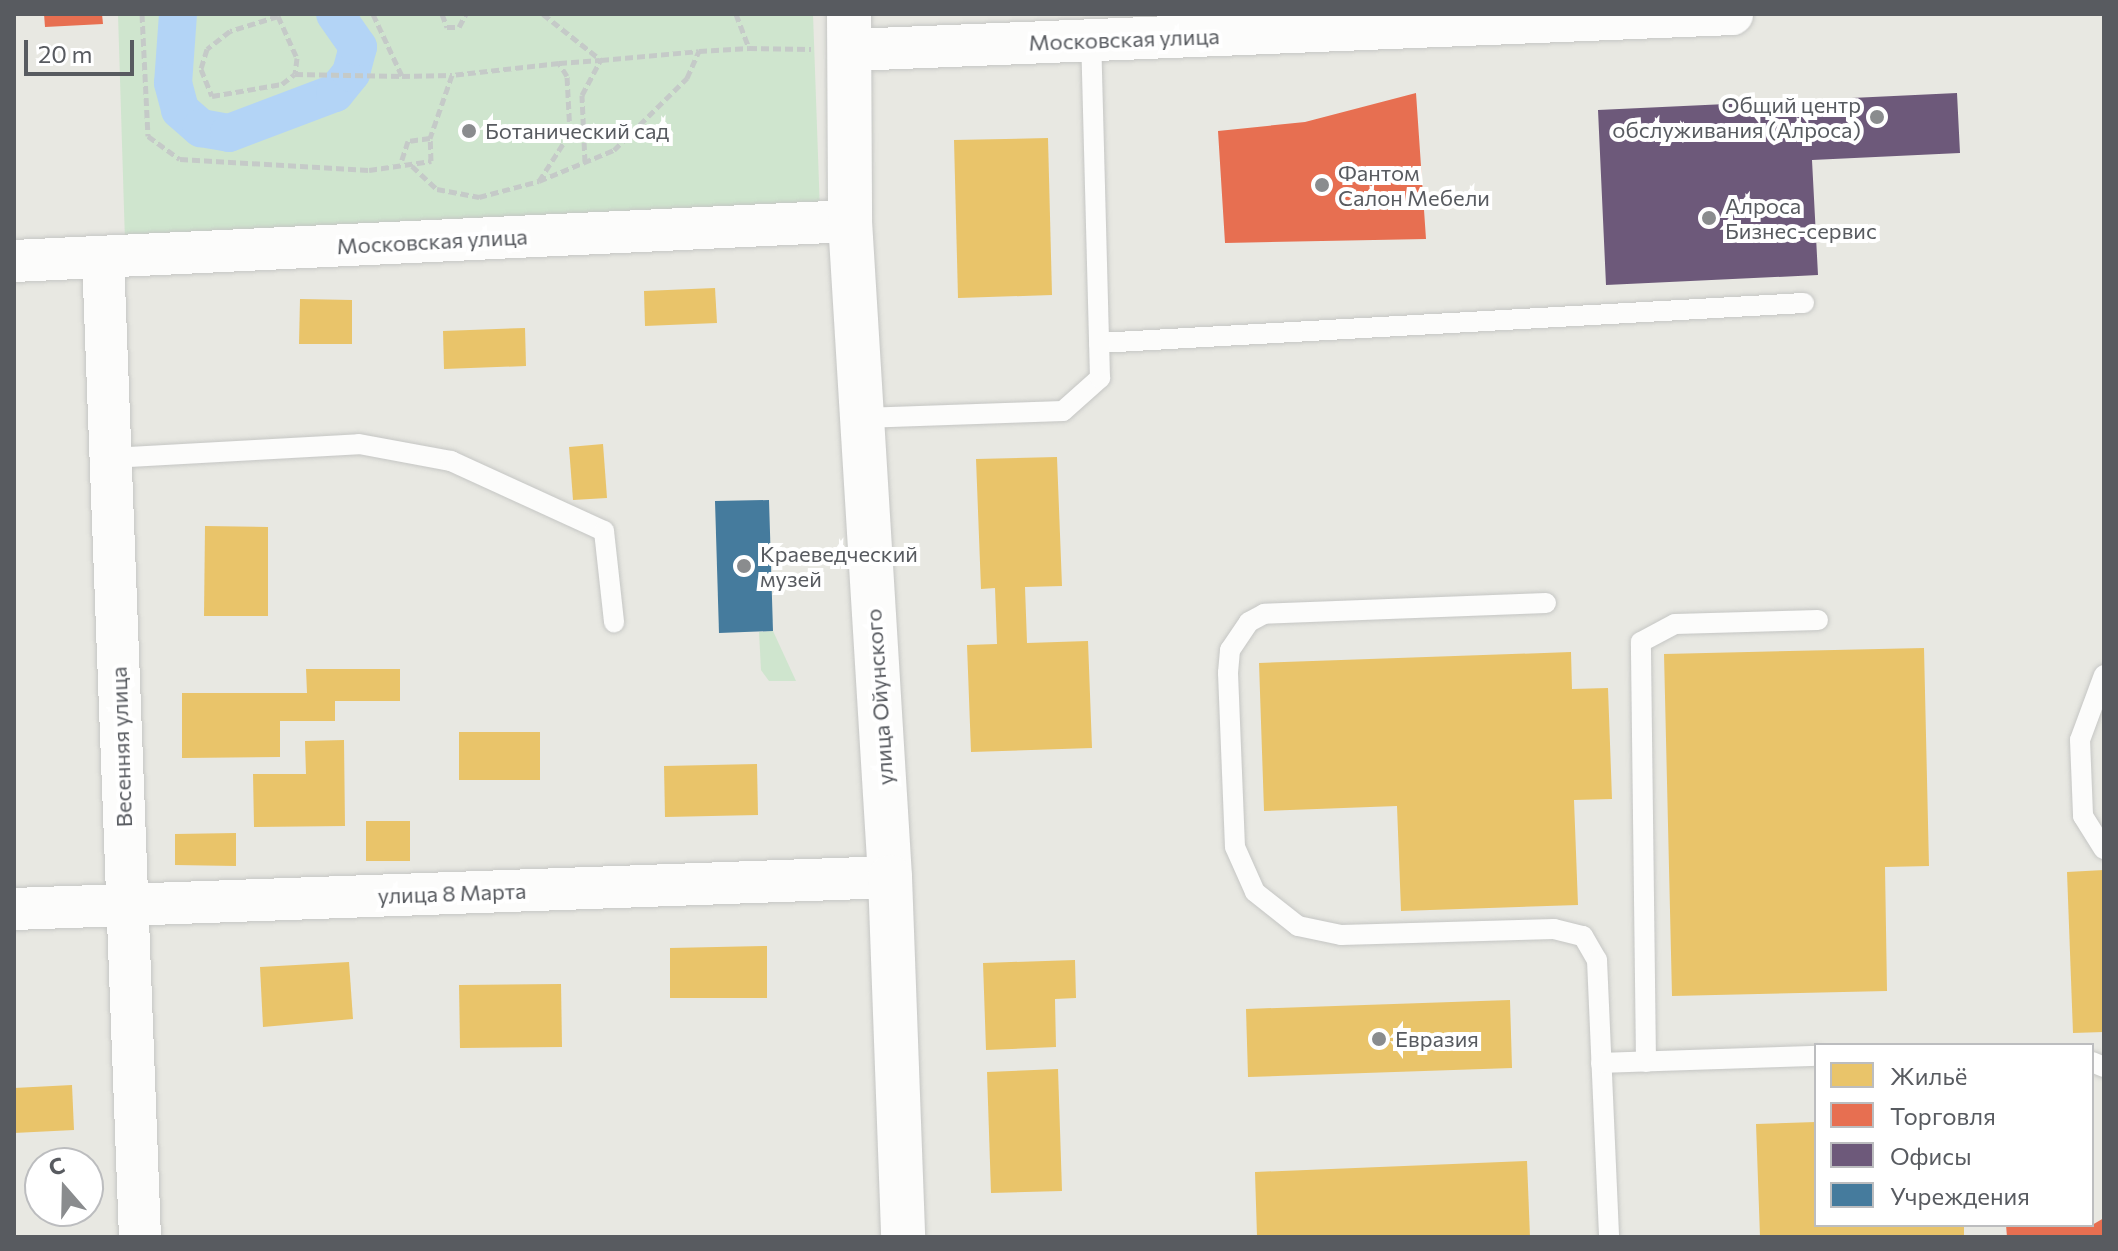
<!DOCTYPE html>
<html>
<head>
<meta charset="utf-8">
<style>
  body { margin:0 }
  #map { position:relative; width:2118px; height:1251px; overflow:hidden; background:#e8e8e2; font-family:Commissioner,sans-serif }
  div>[style] { position:absolute }
  .green>* { inset:0; background:#cfe5ce }
  .homes>* { inset:0; background:#e9c46a }
  .shops>* { inset:0; background:#e76f51 }
  .offices>* { inset:0; background:#6d597a }
  .public>* { inset:0; background:#457b9d }
  .canal>* { height:38px; margin:-19px; padding:0 19px; transform-origin:19px; border-radius:19px; background:#b3d4f6 }
  .path>* { height:5px; margin-top:-2.5px; transform-origin:0; background:repeating-linear-gradient(90deg,#c5cac8 0 8px,transparent 0 12px) }
  .roads { filter:drop-shadow(0 0 2px #c5c6c4) drop-shadow(0 0 2px #c5c6c4) }
  .lane>* { height:20px; margin:-10px; padding:0 10px; transform-origin:10px; border-radius:10px; background:#fcfcfb }
  .street>* { height:42px; margin:-21px; padding:0 21px; transform-origin:21px; border-radius:21px; background:#fcfcfb }
  .secondary>* { height:44px; margin:-22px; padding:0 22px; transform-origin:22px; border-radius:22px; background:#fcfcfb }
  .dots>* { width:22px; height:22px; translate:-50% -50%; box-sizing:border-box; border:4px solid #fff; border-radius:50% }
  span { translate:-50% -50%; white-space:nowrap; text-align:center; line-height:1.15; -webkit-text-stroke:8px #fff; paint-order:stroke }
  .street-label { font-size:22px; color:#585b60 }
  .poi-label { font-size:22px; color:#585b60 }
  .right { translate:-100% -50%; text-align:right }
  .left { translate:0 -50%; text-align:left }
  .frame { position:absolute; inset:0; border:16px solid #585b60; pointer-events:none }
  .legend { position:absolute; left:1814px; top:1043px; width:280px; height:184px; box-sizing:border-box; background:#fff; border:2px solid #bcbdbf; margin:0; padding:10px 14px; list-style:none; font-size:24px; color:#585b60 }
  .legend li { display:flex; align-items:center; gap:16px; height:40px }
  .legend b { width:40px; border:2px solid #bcbdbf }
  .north { position:absolute; left:24px; top:1147px; width:80px; height:80px; box-sizing:border-box; background:#fff; border:2px solid #bcbdbf; border-radius:50%; rotate:340deg; font-size:22px; font-weight:700; line-height:32px; text-align:center; color:#585b60 }
  .north::after { content:''; display:block; margin:auto; width:28px; height:36px; background:#8a8c8e; clip-path:polygon(50% 0,100% 100%,50% 72%,0 100%) }
  .scale { position:absolute; left:24px; top:40px; width:110px; height:36px; box-sizing:border-box; border:4px solid #585b60; border-top:0; padding-left:10px; font-size:24px; line-height:28px; white-space:nowrap; color:#585b60; -webkit-text-stroke:6px #fff; paint-order:stroke }
</style>
</head>
<body>
<div id="map">
  <div class="green">
    <div style="clip-path:polygon(118px 14px,813px 14px,820px 212px,125px 242px)"></div>
    <div style="clip-path:polygon(773px 631px,796px 681px,769px 681px,761px 670px,759px 632px)"></div>
  </div>
  <div class="homes">
    <div style="clip-path:polygon(1048px 138px,1052px 295px,958px 298px,954px 140px)"></div>
    <div style="clip-path:polygon(715px 288px,717px 323px,645px 326px,644px 291px)"></div>
    <div style="clip-path:polygon(300px 299px,352px 300px,352px 344px,299px 344px)"></div>
    <div style="clip-path:polygon(525px 328px,526px 366px,444px 369px,443px 331px)"></div>
    <div style="clip-path:polygon(603px 444px,607px 498px,573px 500px,569px 447px)"></div>
    <div style="clip-path:polygon(1057px 457px,1062px 586px,1025px 587px,1027px 643px,1088px 641px,1092px 748px,971px 752px,967px 645px,997px 644px,995px 588px,981px 589px,976px 459px)"></div>
    <div style="clip-path:polygon(205px 526px,268px 527px,268px 616px,204px 616px)"></div>
    <div style="clip-path:polygon(1924px 648px,1929px 866px,1885px 867px,1887px 991px,1672px 996px,1664px 654px)"></div>
    <div style="clip-path:polygon(1571px 652px,1572px 689px,1608px 688px,1612px 799px,1574px 800px,1578px 905px,1401px 911px,1397px 806px,1264px 811px,1259px 663px)"></div>
    <div style="clip-path:polygon(306px 669px,400px 669px,400px 701px,335px 701px,335px 721px,280px 721px,280px 757px,182px 758px,182px 693px,307px 693px)"></div>
    <div style="clip-path:polygon(459px 732px,540px 732px,540px 780px,459px 780px)"></div>
    <div style="clip-path:polygon(344px 740px,345px 826px,254px 827px,253px 774px,306px 774px,305px 741px)"></div>
    <div style="clip-path:polygon(757px 764px,758px 815px,665px 817px,664px 766px)"></div>
    <div style="clip-path:polygon(366px 821px,410px 821px,410px 861px,366px 861px)"></div>
    <div style="clip-path:polygon(236px 833px,236px 866px,175px 865px,175px 834px)"></div>
    <div style="clip-path:polygon(2104px 870px,2104px 1032px,2073px 1033px,2067px 872px)"></div>
    <div style="clip-path:polygon(767px 946px,767px 998px,670px 998px,670px 948px)"></div>
    <div style="clip-path:polygon(1075px 960px,1076px 998px,1055px 999px,1056px 1047px,986px 1050px,983px 963px)"></div>
    <div style="clip-path:polygon(349px 962px,353px 1019px,263px 1027px,260px 967px)"></div>
    <div style="clip-path:polygon(561px 984px,562px 1047px,460px 1048px,459px 985px)"></div>
    <div style="clip-path:polygon(1510px 1000px,1512px 1068px,1248px 1077px,1246px 1009px)"></div>
    <div style="clip-path:polygon(1058px 1069px,1062px 1191px,991px 1193px,987px 1072px)"></div>
    <div style="clip-path:polygon(72px 1085px,74px 1130px,14px 1133px,14px 1088px)"></div>
    <div style="clip-path:polygon(1816px 1122px,1816px 1225px,1964px 1225px,1964px 1235px,1760px 1237px,1756px 1124px)"></div>
    <div style="clip-path:polygon(1527px 1161px,1530px 1237px,1257px 1237px,1255px 1172px)"></div>
  </div>
  <div class="shops">
    <div style="clip-path:polygon(44px 14px,102px 14px,103px 24px,45px 27px)"></div>
    <div style="clip-path:polygon(1416px 93px,1426px 239px,1225px 243px,1218px 131px,1305px 122px)"></div>
    <div style="clip-path:polygon(2104px 1218px,2104px 1237px,2007px 1237px,2006px 1225px,2092px 1225px)"></div>
  </div>
  <div class="offices">
    <div style="clip-path:polygon(1957px 93px,1960px 153px,1812px 160px,1818px 275px,1606px 285px,1598px 110px)"></div>
  </div>
  <div class="public">
    <div style="clip-path:polygon(769px 500px,773px 631px,719px 633px,715px 501px)"></div>
  </div>
  <div class="canal">
    <div style="left:178px;top:14px;width:69px;rotate:94.1deg"></div>
    <div style="left:173px;top:83px;width:28px;rotate:75deg"></div>
    <div style="left:180px;top:110px;width:28px;rotate:41deg"></div>
    <div style="left:201px;top:128px;width:28px;rotate:10deg"></div>
    <div style="left:229px;top:133px;width:113px;rotate:-20.7deg"></div>
    <div style="left:335px;top:93px;width:26px;rotate:-51deg"></div>
    <div style="left:351px;top:73px;width:27px;rotate:-75deg"></div>
    <div style="left:358px;top:47px;width:40px;rotate:-124.9deg"></div>
  </div>
  <div class="path">
    <div style="left:142px;top:14px;width:122px;rotate:87.2deg"></div>
    <div style="left:148px;top:136px;width:39px;rotate:36deg"></div>
    <div style="left:180px;top:159px;width:189px;rotate:3.3deg"></div>
    <div style="left:369px;top:170px;width:63px;rotate:-8.3deg"></div>
    <div style="left:431px;top:161px;width:23px;rotate:-92deg"></div>
    <div style="left:430px;top:138px;width:22px;rotate:172deg"></div>
    <div style="left:408px;top:141px;width:20px;rotate:108deg"></div>
    <div style="left:373px;top:14px;width:68px;rotate:64.9deg"></div>
    <div style="left:402px;top:76px;width:50px;rotate:-1.1deg"></div>
    <div style="left:442px;top:14px;width:14px;rotate:69deg"></div>
    <div style="left:447px;top:27px;width:12px"></div>
    <div style="left:459px;top:27px;width:15px;rotate:-62deg"></div>
    <div style="left:543px;top:14px;width:74px;rotate:38.4deg"></div>
    <div style="left:736px;top:14px;width:36px;rotate:69deg"></div>
    <div style="left:749px;top:48px;width:62px;rotate:0.9deg"></div>
    <div style="left:278px;top:16px;width:50px;rotate:162.6deg"></div>
    <div style="left:230px;top:31px;width:29px;rotate:142deg"></div>
    <div style="left:207px;top:49px;width:21px;rotate:107deg"></div>
    <div style="left:201px;top:69px;width:29px;rotate:68deg"></div>
    <div style="left:212px;top:96px;width:71px;rotate:-9.7deg"></div>
    <div style="left:282px;top:84px;width:16px;rotate:-38deg"></div>
    <div style="left:295px;top:74px;width:107px;rotate:1.1deg"></div>
    <div style="left:278px;top:16px;width:46px;rotate:65.7deg"></div>
    <div style="left:297px;top:58px;width:16px;rotate:97deg"></div>
    <div style="left:559px;top:63px;width:41px;rotate:-4.2deg"></div>
    <div style="left:585px;top:162px;width:67px;rotate:-92.6deg"></div>
    <div style="left:582px;top:95px;width:40px;rotate:-62deg"></div>
    <div style="left:601px;top:60px;width:98px;rotate:-5.2deg"></div>
    <div style="left:412px;top:166px;width:34px;rotate:43deg"></div>
    <div style="left:437px;top:189px;width:43px;rotate:10.8deg"></div>
    <div style="left:479px;top:197px;width:62px;rotate:-14.9deg"></div>
    <div style="left:539px;top:181px;width:57px;rotate:-57.1deg"></div>
    <div style="left:570px;top:133px;width:57px;rotate:-93deg"></div>
    <div style="left:567px;top:76px;width:15px;rotate:-122deg"></div>
    <div style="left:559px;top:63px;width:108px;rotate:173.6deg"></div>
    <div style="left:452px;top:75px;width:67px;rotate:109.2deg"></div>
    <div style="left:539px;top:181px;width:81px;rotate:-22.5deg"></div>
    <div style="left:614px;top:150px;width:103px;rotate:-44.6deg"></div>
    <div style="left:687px;top:78px;width:30px;rotate:-66deg"></div>
    <div style="left:699px;top:51px;width:50px;rotate:-3.4deg"></div>
  </div>
  <div class="roads">
    <div class="lane">
      <div style="left:1099px;top:343px;width:706px;rotate:-3.25deg"></div>
      <div style="left:862px;top:418px;width:201px;rotate:-2deg"></div>
      <div style="left:1063px;top:411px;width:50px;rotate:-41.7deg"></div>
      <div style="left:1100px;top:378px;width:338px;rotate:-91.5deg"></div>
      <div style="left:111px;top:458px;width:248px;rotate:-3.2deg"></div>
      <div style="left:359px;top:444px;width:94px;rotate:10.5deg"></div>
      <div style="left:451px;top:461px;width:168px;rotate:24.6deg"></div>
      <div style="left:604px;top:531px;width:92px;rotate:83.7deg"></div>
      <div style="left:1546px;top:603px;width:282px;rotate:177.8deg"></div>
      <div style="left:1264px;top:614px;width:17px;rotate:152deg"></div>
      <div style="left:1249px;top:622px;width:34px;rotate:124deg"></div>
      <div style="left:1230px;top:650px;width:23px;rotate:95deg"></div>
      <div style="left:1228px;top:673px;width:174px;rotate:87.7deg"></div>
      <div style="left:1235px;top:847px;width:49px;rotate:66deg"></div>
      <div style="left:1255px;top:892px;width:55px;rotate:38.3deg"></div>
      <div style="left:1298px;top:926px;width:44px;rotate:11.8deg"></div>
      <div style="left:1341px;top:935px;width:213px;rotate:-1.6deg"></div>
      <div style="left:1554px;top:929px;width:30px;rotate:14deg"></div>
      <div style="left:1583px;top:936px;width:28px;rotate:60deg"></div>
      <div style="left:1597px;top:960px;width:277px;rotate:87.5deg"></div>
      <div style="left:2104px;top:675px;width:69px;rotate:110.3deg"></div>
      <div style="left:2080px;top:740px;width:76px;rotate:87.7deg"></div>
      <div style="left:2083px;top:816px;width:39px;rotate:58deg"></div>
      <div style="left:1646px;top:1062px;width:420px;rotate:-90.7deg"></div>
      <div style="left:1641px;top:642px;width:38px;rotate:-28deg"></div>
      <div style="left:1675px;top:624px;width:143px;rotate:-1.6deg"></div>
      <div style="left:2092px;top:1062px;width:13px;rotate:23deg"></div>
      <div style="left:1601px;top:1063px;width:215px;rotate:-1.9deg"></div>
    </div>
    <div class="street">
      <div style="left:852px;top:50px;width:881px;rotate:-2.34deg"></div>
      <div style="left:103px;top:257px;width:981px;rotate:87.84deg"></div>
      <div style="left:14px;top:261px;width:837px;rotate:-2.74deg"></div>
      <div style="left:14px;top:909px;width:877px;rotate:-2.09deg"></div>
    </div>
    <div class="secondary">
      <div style="left:849px;top:14px;width:207px;rotate:89.7deg"></div>
      <div style="left:850px;top:221px;width:657px;rotate:86.51deg"></div>
      <div style="left:890px;top:877px;width:360px;rotate:87.9deg"></div>
    </div>
  </div>
  <div class="dots">
    <div style="left:1877px;top:117px;background:#8a8c8e"></div>
    <div style="left:469px;top:131px;background:#8a8c8e"></div>
    <div style="left:1322px;top:185px;background:#8a8c8e"></div>
    <div style="left:1709px;top:218px;background:#8a8c8e"></div>
    <div style="left:744px;top:566px;background:#8a8c8e"></div>
    <div style="left:1379px;top:1039px;background:#8a8c8e"></div>
  </div>
  <div class="street-label">
    <span style="left:1124px;top:39px;rotate:-2deg">Московская улица</span>
    <span style="left:432px;top:241px;rotate:-3deg">Московская улица</span>
    <span style="left:879px;top:697px;rotate:-94deg">улица Ойунского</span>
    <span style="left:121px;top:747px;rotate:-92deg">Весенняя улица</span>
    <span style="left:452px;top:893px;rotate:-2deg">улица 8 Марта</span>
  </div>
  <div class="poi-label">
    <span class="right" style="left:1861px;top:117px">Общий центр<br>обслуживания (Алроса)</span>
    <span class="left" style="left:485px;top:131px">Ботанический сад</span>
    <span class="left" style="left:1338px;top:185px">Фантом<br>Салон Мебели</span>
    <span class="left" style="left:1725px;top:218px">Алроса<br>Бизнес-сервис</span>
    <span class="left" style="left:760px;top:566px">Краеведческий<br>музей</span>
    <span class="left" style="left:1395px;top:1039px">Евразия</span>
  </div>
  <div class="frame"></div>
  <ul class="legend">
  <li><b style="height:22px;background:#e9c46a"></b>Жильё</li>
  <li><b style="height:22px;background:#e76f51"></b>Торговля</li>
  <li><b style="height:22px;background:#6d597a"></b>Офисы</li>
  <li><b style="height:22px;background:#457b9d"></b>Учреждения</li>
  </ul>
  <div class="north">С</div>
  <div class="scale">20 m</div>
</div>
</body>
</html>
